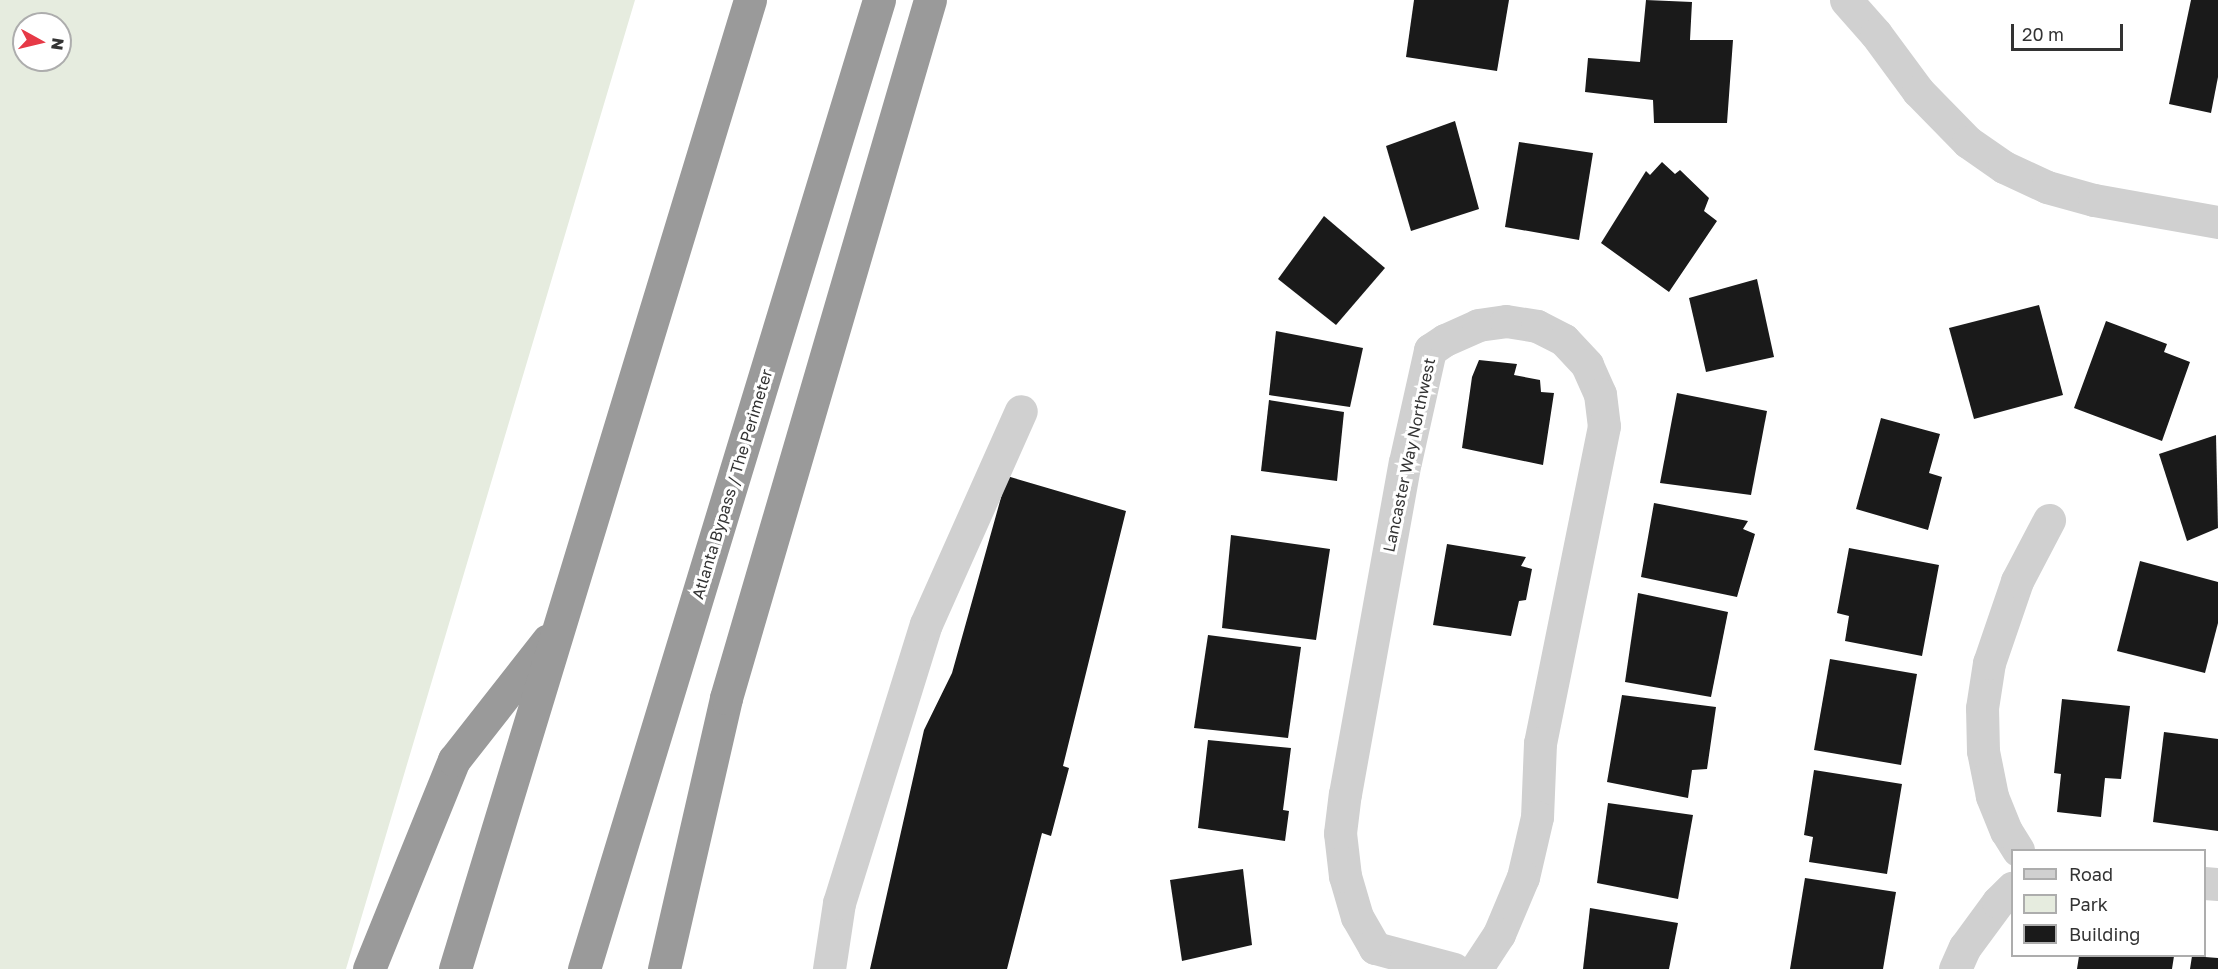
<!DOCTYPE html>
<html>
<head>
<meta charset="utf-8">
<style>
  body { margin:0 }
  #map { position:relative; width:2218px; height:969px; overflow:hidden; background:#fff; font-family:"Golos Text",sans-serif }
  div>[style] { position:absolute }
  .green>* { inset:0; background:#e6ecdf }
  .building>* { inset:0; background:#1a1a1a }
  .minor>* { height:33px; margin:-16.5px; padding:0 16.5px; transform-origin:16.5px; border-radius:16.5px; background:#d0d0d0 }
  .highway>* { height:33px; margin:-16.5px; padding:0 16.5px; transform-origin:16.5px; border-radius:16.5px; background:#9a9a9a }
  span { translate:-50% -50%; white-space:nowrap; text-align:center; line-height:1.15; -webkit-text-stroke:6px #fff; paint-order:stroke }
  .street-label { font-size:16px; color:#333 }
  .legend { position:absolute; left:2011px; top:849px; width:195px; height:108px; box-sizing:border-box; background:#fff; border:2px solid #adadad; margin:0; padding:8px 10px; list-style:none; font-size:18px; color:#333 }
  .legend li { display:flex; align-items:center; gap:12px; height:30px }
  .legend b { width:30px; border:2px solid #adadad }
  .north { position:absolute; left:12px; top:12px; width:60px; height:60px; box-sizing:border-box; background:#fff; border:2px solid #adadad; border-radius:50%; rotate:98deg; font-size:16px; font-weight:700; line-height:24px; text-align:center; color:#333 }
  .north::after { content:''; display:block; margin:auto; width:21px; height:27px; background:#e63946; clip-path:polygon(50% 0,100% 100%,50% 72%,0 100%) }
  .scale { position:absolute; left:2011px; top:24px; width:112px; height:27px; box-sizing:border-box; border:3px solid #333; border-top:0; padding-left:8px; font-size:18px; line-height:21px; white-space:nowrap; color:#333; -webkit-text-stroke:4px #fff; paint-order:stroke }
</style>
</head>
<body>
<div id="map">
  <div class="green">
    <div style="clip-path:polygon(evenodd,0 0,635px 0,346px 969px,0 969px,0 0,24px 24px,60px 24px,60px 60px,24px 60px,24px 24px)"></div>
  </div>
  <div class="building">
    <div style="clip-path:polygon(1414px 0,1509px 0,1497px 71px,1406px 57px)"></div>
    <div style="clip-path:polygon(1646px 0,1692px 2px,1690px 40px,1733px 40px,1727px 123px,1654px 123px,1653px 100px,1585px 92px,1588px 58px,1640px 62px)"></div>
    <div style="clip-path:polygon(2191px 0,2218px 0,2218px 77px,2211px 113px,2169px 104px)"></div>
    <div style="clip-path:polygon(1455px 121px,1479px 209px,1411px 231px,1386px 146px)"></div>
    <div style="clip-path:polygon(1519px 142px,1593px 153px,1579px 240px,1505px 227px)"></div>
    <div style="clip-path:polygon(1662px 162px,1675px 174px,1680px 170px,1709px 198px,1704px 211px,1717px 221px,1669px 292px,1601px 243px,1646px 171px,1650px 175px)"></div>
    <div style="clip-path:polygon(1324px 216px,1385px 268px,1336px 325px,1278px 279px)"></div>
    <div style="clip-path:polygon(1757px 279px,1774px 357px,1706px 372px,1689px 298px)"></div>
    <div style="clip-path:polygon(2039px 305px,2063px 395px,1974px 419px,1949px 328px)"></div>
    <div style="clip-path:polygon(2106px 321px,2167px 344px,2164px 352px,2190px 362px,2162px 441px,2074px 408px)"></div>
    <div style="clip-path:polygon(1276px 331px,1363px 348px,1350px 407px,1269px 395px)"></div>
    <div style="clip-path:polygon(1479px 360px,1517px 364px,1514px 375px,1540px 380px,1541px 392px,1554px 393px,1543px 465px,1462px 448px,1472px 377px)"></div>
    <div style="clip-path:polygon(1677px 393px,1767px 411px,1751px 495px,1660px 483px)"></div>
    <div style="clip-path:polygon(1269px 400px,1344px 412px,1337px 481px,1261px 471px)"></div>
    <div style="clip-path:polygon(1881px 418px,1940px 434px,1929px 473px,1942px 477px,1928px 530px,1856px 509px)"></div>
    <div style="clip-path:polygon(2216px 435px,2218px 528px,2187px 541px,2159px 454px)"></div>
    <div style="clip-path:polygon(1007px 476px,1126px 511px,1063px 766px,1069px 768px,1051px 836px,1042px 833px,1007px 969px,870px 969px,924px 730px,952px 673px)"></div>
    <div style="clip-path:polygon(1654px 503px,1748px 521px,1743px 529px,1755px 534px,1737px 597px,1641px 577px)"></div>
    <div style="clip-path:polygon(1231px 535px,1330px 549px,1316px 640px,1222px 628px)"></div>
    <div style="clip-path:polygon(1447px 544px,1526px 557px,1521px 566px,1532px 569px,1526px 600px,1519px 601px,1511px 636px,1433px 625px)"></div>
    <div style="clip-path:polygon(1849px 548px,1939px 565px,1922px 656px,1845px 641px,1849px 616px,1837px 613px)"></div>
    <div style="clip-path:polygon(2140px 561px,2218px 582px,2218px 623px,2205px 673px,2117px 651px)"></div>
    <div style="clip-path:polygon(1638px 593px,1728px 612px,1711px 697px,1625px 682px)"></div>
    <div style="clip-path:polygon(1208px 635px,1301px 647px,1288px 738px,1194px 728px)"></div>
    <div style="clip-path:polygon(1830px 659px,1917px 674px,1901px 765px,1814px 750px)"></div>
    <div style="clip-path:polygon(1622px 695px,1716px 707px,1707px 769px,1692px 770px,1688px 798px,1607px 782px)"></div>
    <div style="clip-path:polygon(2062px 699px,2130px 706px,2121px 779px,2105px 778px,2101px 817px,2057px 812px,2061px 774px,2054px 773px)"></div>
    <div style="clip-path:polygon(2164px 732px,2218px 739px,2218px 831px,2153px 822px)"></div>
    <div style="clip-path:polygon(1208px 740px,1291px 748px,1283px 810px,1289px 811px,1285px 841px,1198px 828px)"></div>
    <div style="clip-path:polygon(1814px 770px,1902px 784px,1887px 874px,1809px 862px,1813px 837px,1804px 835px)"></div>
    <div style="clip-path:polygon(1608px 803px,1693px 815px,1678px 899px,1597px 883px)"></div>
    <div style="clip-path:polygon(1243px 869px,1252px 945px,1182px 961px,1170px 880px)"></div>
    <div style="clip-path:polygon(1805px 878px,1896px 892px,1883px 969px,1790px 969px)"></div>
    <div style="clip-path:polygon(1590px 908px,1678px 923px,1669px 969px,1583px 969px)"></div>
    <div style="clip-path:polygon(2079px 956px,2174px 956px,2172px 969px,2077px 969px)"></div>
    <div style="clip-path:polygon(2192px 956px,2218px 958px,2218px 969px,2190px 969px)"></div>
  </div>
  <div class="minor">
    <div style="left:1846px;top:0;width:45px;rotate:48.6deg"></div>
    <div style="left:1876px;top:34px;width:71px;rotate:53.6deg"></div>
    <div style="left:1918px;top:91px;width:71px;rotate:45.6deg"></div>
    <div style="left:1968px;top:142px;width:44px;rotate:34.8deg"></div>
    <div style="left:2004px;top:167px;width:47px;rotate:24.9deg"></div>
    <div style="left:2047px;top:187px;width:49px;rotate:15.5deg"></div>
    <div style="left:2094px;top:200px;width:126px;rotate:10.1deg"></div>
    <div style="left:2018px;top:850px;width:22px;rotate:-122deg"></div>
    <div style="left:2006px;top:831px;width:38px;rotate:-112deg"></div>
    <div style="left:1992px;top:796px;width:46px;rotate:-101.3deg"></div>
    <div style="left:1983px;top:751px;width:43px;rotate:-91.3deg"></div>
    <div style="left:1982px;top:708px;width:46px;rotate:-81.2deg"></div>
    <div style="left:1989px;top:663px;width:87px;rotate:-71.1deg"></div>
    <div style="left:2017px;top:581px;width:69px;rotate:-62.3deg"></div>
    <div style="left:2204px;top:883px;width:14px;rotate:4deg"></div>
    <div style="left:829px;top:969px;width:67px;rotate:-81.4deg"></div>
    <div style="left:839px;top:903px;width:292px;rotate:-72.7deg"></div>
    <div style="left:926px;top:624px;width:233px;rotate:-66deg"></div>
    <div style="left:1454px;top:969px;width:82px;rotate:-165.1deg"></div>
    <div style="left:1375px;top:948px;width:36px;rotate:-120deg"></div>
    <div style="left:1357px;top:917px;width:43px;rotate:-106.3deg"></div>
    <div style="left:1345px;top:876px;width:43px;rotate:-96.6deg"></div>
    <div style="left:1340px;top:833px;width:39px;rotate:-83deg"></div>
    <div style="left:1345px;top:794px;width:337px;rotate:-79.8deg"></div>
    <div style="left:1405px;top:462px;width:115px;rotate:-77.4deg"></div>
    <div style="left:1430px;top:350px;width:18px;rotate:-34deg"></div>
    <div style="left:1445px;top:340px;width:36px;rotate:-24deg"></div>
    <div style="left:1478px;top:325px;width:28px;rotate:-8deg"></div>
    <div style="left:1506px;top:321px;width:31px;rotate:9deg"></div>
    <div style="left:1537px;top:326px;width:30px;rotate:27deg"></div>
    <div style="left:1564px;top:340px;width:34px;rotate:47deg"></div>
    <div style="left:1587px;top:365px;width:32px;rotate:66deg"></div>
    <div style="left:1600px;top:394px;width:32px;rotate:83deg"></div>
    <div style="left:1604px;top:426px;width:323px;rotate:101.4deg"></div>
    <div style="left:1540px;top:743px;width:74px;rotate:92.3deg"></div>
    <div style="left:1537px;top:817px;width:62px;rotate:103.1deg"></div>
    <div style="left:1523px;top:877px;width:62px;rotate:112.8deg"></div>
    <div style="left:1499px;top:934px;width:42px;rotate:123.3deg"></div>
    <div style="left:1955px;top:969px;width:24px;rotate:-66deg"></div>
    <div style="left:1965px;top:947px;width:56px;rotate:-53.7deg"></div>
    <div style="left:1998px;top:902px;width:20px;rotate:-45deg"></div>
  </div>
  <div class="highway">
    <div style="left:369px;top:969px;width:226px;rotate:-67.9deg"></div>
    <div style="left:454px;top:760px;width:152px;rotate:-51.9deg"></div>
    <div style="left:455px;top:969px;width:1013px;rotate:-73.07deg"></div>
    <div style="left:584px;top:969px;width:1013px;rotate:-73.07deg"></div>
    <div style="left:664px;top:969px;width:278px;rotate:-77.1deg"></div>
    <div style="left:726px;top:698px;width:727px;rotate:-73.71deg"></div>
  </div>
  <div class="street-label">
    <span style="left:1409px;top:455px;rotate:-78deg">Lancaster Way Northwest</span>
    <span style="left:732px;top:484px;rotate:-73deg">Atlanta Bypass / The Perimeter</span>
  </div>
  <ul class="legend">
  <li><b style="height:8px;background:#d0d0d0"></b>Road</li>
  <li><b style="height:16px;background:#e6ecdf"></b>Park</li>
  <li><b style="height:16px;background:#1a1a1a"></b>Building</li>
  </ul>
  <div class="north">N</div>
  <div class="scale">20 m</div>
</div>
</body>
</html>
